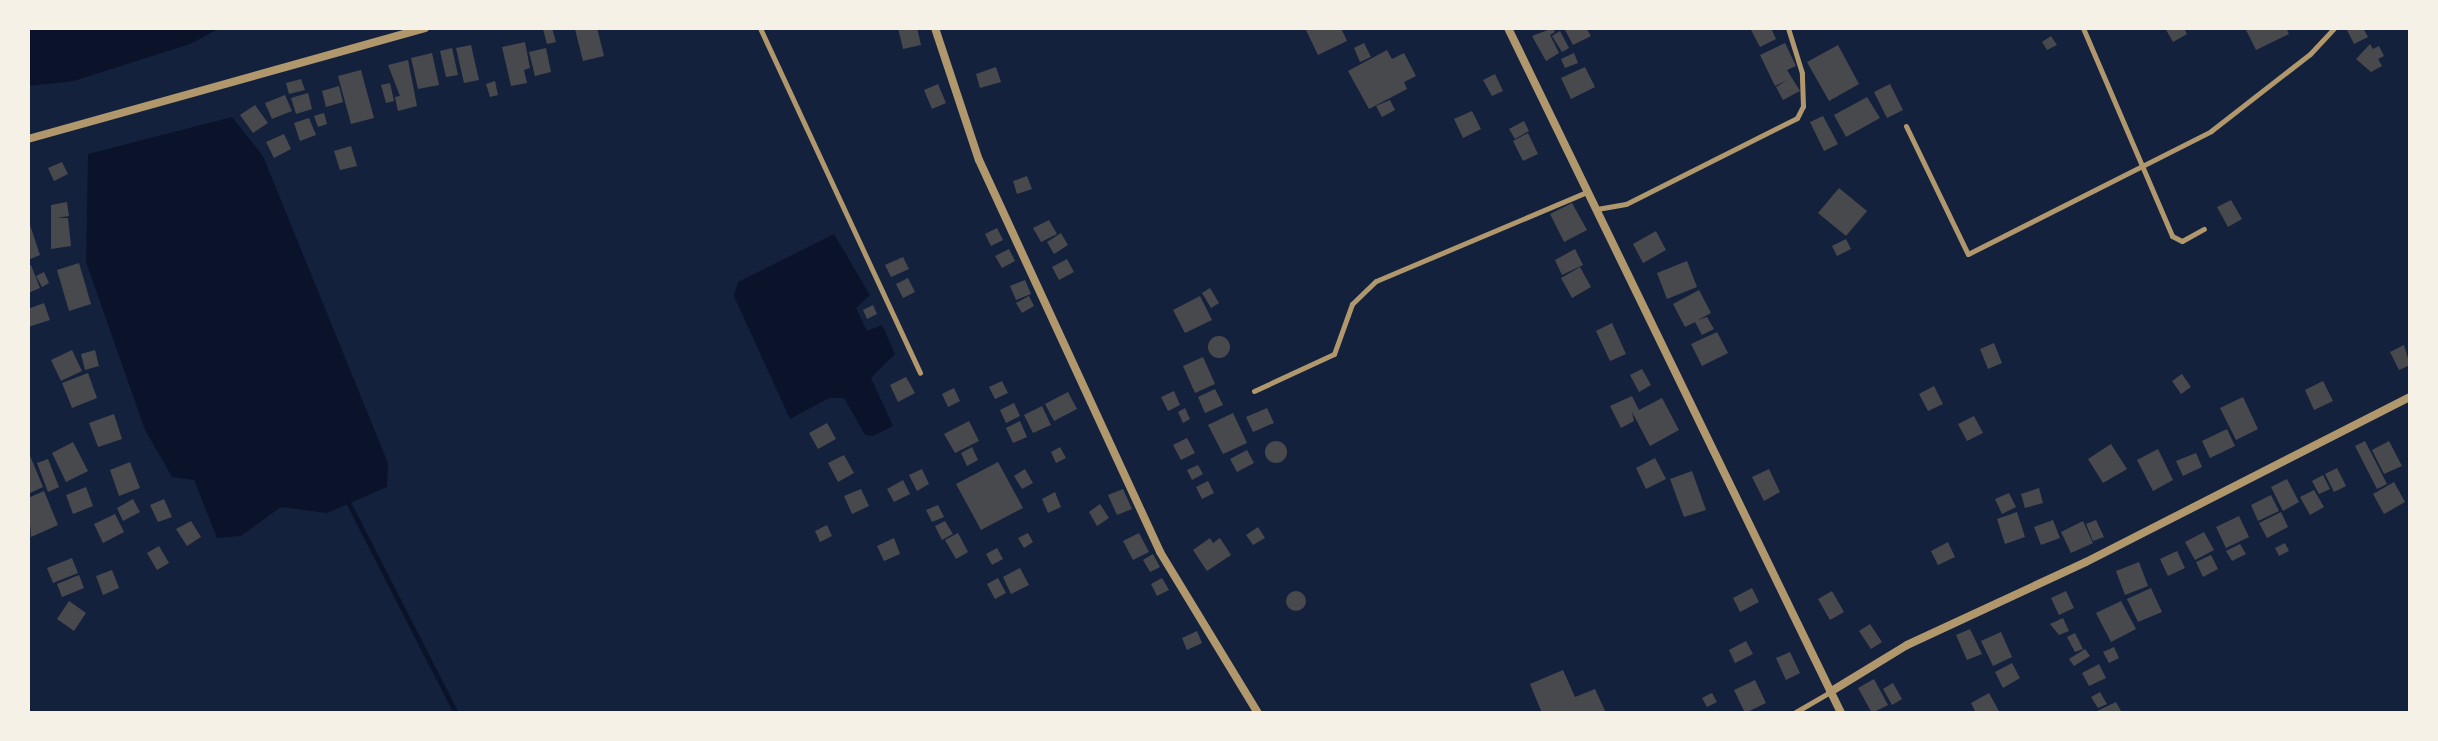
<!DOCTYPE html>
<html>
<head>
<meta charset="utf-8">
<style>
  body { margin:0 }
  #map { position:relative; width:2438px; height:741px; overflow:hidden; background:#14213d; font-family:"Source Sans 3",sans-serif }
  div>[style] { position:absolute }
  .water>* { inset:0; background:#0b132b }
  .stream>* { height:5px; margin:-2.5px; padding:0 2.5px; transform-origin:2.5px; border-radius:2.5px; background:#0b132b }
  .building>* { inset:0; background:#48494c }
  .round { border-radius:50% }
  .service>* { height:5px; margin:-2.5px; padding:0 2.5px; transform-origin:2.5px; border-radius:2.5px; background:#b1986c }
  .minor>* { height:8px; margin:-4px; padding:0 4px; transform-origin:4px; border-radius:4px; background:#b1986c }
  span { translate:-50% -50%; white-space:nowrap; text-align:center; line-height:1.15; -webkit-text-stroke:8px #f6f1e7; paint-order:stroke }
  .frame { position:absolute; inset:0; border:30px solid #f6f1e7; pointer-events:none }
</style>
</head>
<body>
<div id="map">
  <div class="water">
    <div style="clip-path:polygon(28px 28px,220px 28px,190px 44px,74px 81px,28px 86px)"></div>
    <div style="clip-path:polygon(232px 117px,263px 156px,388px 463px,387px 487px,327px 513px,281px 507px,241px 536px,217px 538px,194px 480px,172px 477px,145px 430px,86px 262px,88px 154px)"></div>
    <div style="clip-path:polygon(834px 234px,870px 295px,856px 308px,867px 331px,882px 325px,895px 354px,871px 378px,893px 426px,873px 436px,865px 435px,844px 398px,829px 398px,790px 419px,734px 296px,738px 282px)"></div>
  </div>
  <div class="stream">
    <div style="left:349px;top:504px;width:235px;rotate:62.9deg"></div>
  </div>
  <div class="building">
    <div style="clip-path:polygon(552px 28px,556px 42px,547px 44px,543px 29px)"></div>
    <div style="clip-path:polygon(597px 28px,604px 56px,583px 61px,575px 29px)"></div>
    <div style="clip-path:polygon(898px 28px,917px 28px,921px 45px,903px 49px)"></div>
    <div style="clip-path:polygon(1305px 28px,1341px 28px,1347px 41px,1318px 55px)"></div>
    <div style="clip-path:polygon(1553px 28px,1555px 32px,1550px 35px,1559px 53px,1546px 61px,1532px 36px)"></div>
    <div style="clip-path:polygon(1564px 28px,1586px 28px,1591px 36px,1573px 45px)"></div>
    <div style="clip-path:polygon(1750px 28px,1771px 28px,1776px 39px,1760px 47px)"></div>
    <div style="clip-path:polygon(2165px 28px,2184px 28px,2187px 34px,2173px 42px)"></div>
    <div style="clip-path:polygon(2245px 28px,2286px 28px,2289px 34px,2256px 50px)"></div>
    <div style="clip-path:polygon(2346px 28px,2363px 28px,2368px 37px,2354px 44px)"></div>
    <div style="clip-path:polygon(1560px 31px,1569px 48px,1562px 52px,1552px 36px)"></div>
    <div style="clip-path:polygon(2051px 36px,2057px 45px,2047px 50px,2042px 42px)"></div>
    <div style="clip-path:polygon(525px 42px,530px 68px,524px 70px,527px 83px,511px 86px,502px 47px)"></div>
    <div style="clip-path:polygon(1364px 43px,1371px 57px,1360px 62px,1354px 48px)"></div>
    <div style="clip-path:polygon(1785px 43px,1796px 66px,1787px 70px,1800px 91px,1783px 100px,1776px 87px,1787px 80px,1775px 86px,1760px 55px)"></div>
    <div style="clip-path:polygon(2370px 44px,2373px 49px,2379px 46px,2384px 56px,2378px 59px,2382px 66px,2371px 72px,2356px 59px)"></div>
    <div style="clip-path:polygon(471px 45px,479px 80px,464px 83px,456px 48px)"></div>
    <div style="clip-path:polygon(1838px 45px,1859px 84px,1829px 101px,1807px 62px)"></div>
    <div style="clip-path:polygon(452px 48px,458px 75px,446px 77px,440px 51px)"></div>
    <div style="clip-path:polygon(546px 48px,551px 72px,535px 76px,529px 52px)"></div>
    <div style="clip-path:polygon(1387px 50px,1392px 59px,1404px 53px,1416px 76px,1404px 82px,1407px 89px,1369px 109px,1348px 71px)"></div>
    <div style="clip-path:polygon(432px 53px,439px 85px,418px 89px,411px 58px)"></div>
    <div style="clip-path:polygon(1574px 53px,1578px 63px,1565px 68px,1561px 59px)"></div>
    <div style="clip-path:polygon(408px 60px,417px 106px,398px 111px,395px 97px,400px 96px,388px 65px)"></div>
    <div style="clip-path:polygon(996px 67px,1001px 82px,980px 88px,976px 74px)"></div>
    <div style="clip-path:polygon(1585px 67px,1595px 87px,1571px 99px,1561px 78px)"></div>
    <div style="clip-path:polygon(361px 70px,374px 118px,351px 124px,338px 76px)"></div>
    <div style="clip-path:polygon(1495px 74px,1503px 91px,1492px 96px,1483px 80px)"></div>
    <div style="clip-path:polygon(301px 79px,305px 90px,289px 94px,286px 83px)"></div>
    <div style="clip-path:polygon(495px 81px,498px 95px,490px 97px,486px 84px)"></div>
    <div style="clip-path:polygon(390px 83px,394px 101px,386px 103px,381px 85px)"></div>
    <div style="clip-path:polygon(938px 84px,946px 103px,932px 109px,924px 90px)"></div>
    <div style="clip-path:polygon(1890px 84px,1903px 110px,1887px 118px,1874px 92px)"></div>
    <div style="clip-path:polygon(339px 86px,343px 102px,326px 107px,322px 91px)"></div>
    <div style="clip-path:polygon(308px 93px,312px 109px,296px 114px,291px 98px)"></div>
    <div style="clip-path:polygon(285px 95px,292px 111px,272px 119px,265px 103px)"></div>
    <div style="clip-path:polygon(1867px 97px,1880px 118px,1846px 137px,1834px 115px)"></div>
    <div style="clip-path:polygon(1390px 100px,1395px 110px,1382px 117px,1376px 106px)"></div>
    <div style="clip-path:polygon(255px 105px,268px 123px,253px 133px,240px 115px)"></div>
    <div style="clip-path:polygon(1472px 111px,1481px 129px,1463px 138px,1454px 119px)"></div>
    <div style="clip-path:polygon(324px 113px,327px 124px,318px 127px,314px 116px)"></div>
    <div style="clip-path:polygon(1823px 116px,1838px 144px,1824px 151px,1810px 122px)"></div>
    <div style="clip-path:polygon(309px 118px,316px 135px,300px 141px,294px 123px)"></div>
    <div style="clip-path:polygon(1524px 121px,1529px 131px,1515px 139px,1509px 129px)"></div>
    <div style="clip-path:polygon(1528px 133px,1538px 154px,1523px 161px,1513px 141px)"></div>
    <div style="clip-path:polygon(284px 134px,291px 149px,274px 158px,266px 142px)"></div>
    <div style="clip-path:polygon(351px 146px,357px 166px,340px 170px,334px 151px)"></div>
    <div style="clip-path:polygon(62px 162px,68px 174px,54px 181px,48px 168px)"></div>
    <div style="clip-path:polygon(1027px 176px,1032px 189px,1017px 194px,1013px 181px)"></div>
    <div style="clip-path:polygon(1839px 188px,1867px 211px,1846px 236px,1818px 213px)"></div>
    <div style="clip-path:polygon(2231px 200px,2242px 219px,2228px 227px,2217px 207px)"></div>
    <div style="clip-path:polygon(67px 202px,69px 216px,57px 218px,68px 218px,71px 246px,51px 249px,51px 205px)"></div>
    <div style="clip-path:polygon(1572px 203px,1587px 230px,1564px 242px,1550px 214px)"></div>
    <div style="clip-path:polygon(28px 219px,40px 255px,28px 260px)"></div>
    <div style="clip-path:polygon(1049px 220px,1057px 234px,1041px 242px,1033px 228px)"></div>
    <div style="clip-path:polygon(997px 228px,1003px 240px,991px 246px,985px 234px)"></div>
    <div style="clip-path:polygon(1656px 231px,1666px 250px,1643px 263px,1633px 244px)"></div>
    <div style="clip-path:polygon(1061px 233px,1068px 245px,1054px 254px,1047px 242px)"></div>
    <div style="clip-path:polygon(1846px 239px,1851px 249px,1837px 256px,1832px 246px)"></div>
    <div style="clip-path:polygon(1009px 249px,1015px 261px,1002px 268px,995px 256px)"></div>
    <div style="clip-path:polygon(1575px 249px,1583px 265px,1562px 275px,1555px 260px)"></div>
    <div style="clip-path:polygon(903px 257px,909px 269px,891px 277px,885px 265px)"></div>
    <div style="clip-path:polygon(1067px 259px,1074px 272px,1059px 280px,1052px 267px)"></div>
    <div style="clip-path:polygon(1687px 261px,1697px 287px,1667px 299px,1657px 273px)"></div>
    <div style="clip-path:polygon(79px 263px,91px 304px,69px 311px,57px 270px)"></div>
    <div style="clip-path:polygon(31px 265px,40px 288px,28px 293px,28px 266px)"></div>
    <div style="clip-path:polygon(1580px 267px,1591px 287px,1572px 298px,1561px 278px)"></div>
    <div style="clip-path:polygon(44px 272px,49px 283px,42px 287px,36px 276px)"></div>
    <div style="clip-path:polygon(908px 278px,915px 292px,903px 298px,896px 284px)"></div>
    <div style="clip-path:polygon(1025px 280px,1031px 294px,1016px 300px,1010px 286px)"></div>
    <div style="clip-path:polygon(1210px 288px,1219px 303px,1211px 308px,1202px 293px)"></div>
    <div style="clip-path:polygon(1699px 290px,1711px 313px,1698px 320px,1707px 317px,1714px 329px,1702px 335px,1695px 322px,1685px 327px,1673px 304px)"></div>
    <div style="clip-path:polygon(1029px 296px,1034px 306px,1022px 313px,1016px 303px)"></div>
    <div style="clip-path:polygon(1200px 296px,1212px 320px,1185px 333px,1173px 310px)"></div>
    <div style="clip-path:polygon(44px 303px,50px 320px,28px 327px,28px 309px)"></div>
    <div style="clip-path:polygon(873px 305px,877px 314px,867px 319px,863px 310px)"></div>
    <div style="clip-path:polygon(1612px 323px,1626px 354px,1610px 361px,1596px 331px)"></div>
    <div style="clip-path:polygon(1717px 332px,1728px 353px,1702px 366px,1691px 344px)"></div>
    <div class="round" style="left:1208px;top:336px;width:22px;height:22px"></div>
    <div style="clip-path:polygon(1994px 343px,2002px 363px,1988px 369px,1980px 349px)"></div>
    <div style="clip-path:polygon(2404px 345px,2410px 365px,2399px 370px,2390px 352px)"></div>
    <div style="clip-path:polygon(72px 350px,82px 371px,61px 381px,51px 360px)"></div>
    <div style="clip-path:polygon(95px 350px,99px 366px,85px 370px,81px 354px)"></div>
    <div style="clip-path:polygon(1203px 357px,1215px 384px,1195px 393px,1183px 366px)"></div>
    <div style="clip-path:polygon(1642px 369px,1651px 385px,1639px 392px,1630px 375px)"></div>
    <div style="clip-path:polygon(88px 373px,97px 398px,72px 408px,62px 383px)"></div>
    <div style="clip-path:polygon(2182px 374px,2191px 387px,2181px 394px,2172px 381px)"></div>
    <div style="clip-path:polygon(906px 377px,915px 393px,898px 402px,890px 385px)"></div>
    <div style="clip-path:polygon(1002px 381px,1008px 393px,995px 399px,989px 387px)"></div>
    <div style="clip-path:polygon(2323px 381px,2333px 401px,2314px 410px,2305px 390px)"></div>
    <div style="clip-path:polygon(1934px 386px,1943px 404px,1928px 411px,1919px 394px)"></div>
    <div style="clip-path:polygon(954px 388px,960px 401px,948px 407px,942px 394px)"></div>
    <div style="clip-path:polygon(1215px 389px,1223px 405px,1205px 413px,1198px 397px)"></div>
    <div style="clip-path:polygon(1174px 391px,1180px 405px,1168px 411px,1161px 397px)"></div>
    <div style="clip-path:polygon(1068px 392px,1077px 409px,1054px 421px,1045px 404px)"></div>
    <div style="clip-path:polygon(1632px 396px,1639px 410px,1662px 398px,1679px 430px,1650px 446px,1632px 412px,1634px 421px,1621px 428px,1610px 406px)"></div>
    <div style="clip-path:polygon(2243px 397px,2258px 429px,2236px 440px,2220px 408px)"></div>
    <div style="clip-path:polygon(1014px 403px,1020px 416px,1006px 423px,1000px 410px)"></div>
    <div style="clip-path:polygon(1042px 406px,1051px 425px,1033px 433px,1024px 415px)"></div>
    <div style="clip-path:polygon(1185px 408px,1190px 419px,1183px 423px,1178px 412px)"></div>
    <div style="clip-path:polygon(1267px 408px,1274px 423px,1253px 432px,1246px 417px)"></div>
    <div style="clip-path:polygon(1233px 413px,1247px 443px,1223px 454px,1208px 425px)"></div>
    <div style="clip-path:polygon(114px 414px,122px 439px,98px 447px,89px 423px)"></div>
    <div style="clip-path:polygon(1974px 416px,1983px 433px,1967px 441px,1958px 424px)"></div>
    <div style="clip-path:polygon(969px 421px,979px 441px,955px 453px,944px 434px)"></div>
    <div style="clip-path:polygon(1020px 421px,1027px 437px,1013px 443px,1006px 428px)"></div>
    <div style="clip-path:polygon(827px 423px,836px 439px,818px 449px,809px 433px)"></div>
    <div style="clip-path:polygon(2227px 429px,2235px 446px,2210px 458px,2202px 441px)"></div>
    <div style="clip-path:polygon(1187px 438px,1195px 453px,1181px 460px,1173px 445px)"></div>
    <div style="clip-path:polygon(2365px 441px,2387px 484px,2377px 489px,2355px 446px)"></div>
    <div style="clip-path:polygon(2389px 441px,2402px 466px,2384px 474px,2372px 450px)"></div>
    <div class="round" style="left:1265px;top:441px;width:22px;height:22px"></div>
    <div style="clip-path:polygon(73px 442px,88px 471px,66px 482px,52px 453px)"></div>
    <div style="clip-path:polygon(2111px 444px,2127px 469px,2103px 483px,2088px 459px)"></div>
    <div style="clip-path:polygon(972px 447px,978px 460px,967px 466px,961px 453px)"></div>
    <div style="clip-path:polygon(1060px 447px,1066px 458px,1056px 463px,1051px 452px)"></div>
    <div style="clip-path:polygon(2158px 449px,2173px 480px,2153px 491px,2137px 460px)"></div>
    <div style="clip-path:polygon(1247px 450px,1254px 463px,1237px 472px,1230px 459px)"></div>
    <div style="clip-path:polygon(28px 451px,43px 487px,28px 494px)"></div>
    <div style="clip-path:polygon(2196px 453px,2202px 467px,2183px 476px,2176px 461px)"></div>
    <div style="clip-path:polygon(844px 455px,854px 473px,838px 482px,828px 463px)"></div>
    <div style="clip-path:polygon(1655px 458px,1666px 479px,1646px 489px,1636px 468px)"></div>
    <div style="clip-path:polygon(48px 459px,59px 487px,48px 492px,37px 463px)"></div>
    <div style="clip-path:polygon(130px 462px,140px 488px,119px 496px,110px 470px)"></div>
    <div style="clip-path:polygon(998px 462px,1023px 508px,981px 530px,956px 484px)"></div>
    <div style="clip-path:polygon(1198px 465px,1203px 474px,1192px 480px,1187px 470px)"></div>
    <div style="clip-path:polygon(2337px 468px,2346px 486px,2334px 492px,2325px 474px)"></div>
    <div style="clip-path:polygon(922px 469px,929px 484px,917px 491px,909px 475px)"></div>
    <div style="clip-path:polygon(1025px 469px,1033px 483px,1022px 489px,1014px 476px)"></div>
    <div style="clip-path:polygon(1769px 469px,1780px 492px,1764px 501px,1752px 477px)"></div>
    <div style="clip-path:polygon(1692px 471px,1706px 510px,1684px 517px,1670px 479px)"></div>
    <div style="clip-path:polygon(2323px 475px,2330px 489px,2319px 494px,2312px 481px)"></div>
    <div style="clip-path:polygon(2287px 479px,2299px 502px,2283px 511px,2271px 487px)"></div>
    <div style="clip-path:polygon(903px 480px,910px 494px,894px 502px,887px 489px)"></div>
    <div style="clip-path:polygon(1208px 481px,1214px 493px,1202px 499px,1196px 487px)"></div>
    <div style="clip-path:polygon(2394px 482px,2405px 502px,2384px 514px,2373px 494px)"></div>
    <div style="clip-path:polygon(86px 487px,93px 506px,73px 514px,66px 495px)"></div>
    <div style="clip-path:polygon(2039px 488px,2043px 503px,2025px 508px,2021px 494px)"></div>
    <div style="clip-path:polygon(861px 489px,869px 506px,852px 514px,844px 496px)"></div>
    <div style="clip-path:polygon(1123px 489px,1132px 509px,1117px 515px,1108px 495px)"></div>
    <div style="clip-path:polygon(2314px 490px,2324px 507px,2310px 515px,2300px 497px)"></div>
    <div style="clip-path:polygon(44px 491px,58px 525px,31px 537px,28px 498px)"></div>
    <div style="clip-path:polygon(1055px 492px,1061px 507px,1048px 513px,1042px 499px)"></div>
    <div style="clip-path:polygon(2009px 493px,2016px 507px,2002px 514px,1995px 499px)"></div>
    <div style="clip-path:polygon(2271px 495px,2279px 511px,2258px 521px,2251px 505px)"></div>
    <div style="clip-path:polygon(133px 499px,140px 512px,123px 521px,117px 508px)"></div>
    <div style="clip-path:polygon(164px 499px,172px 517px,158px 522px,150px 505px)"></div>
    <div style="clip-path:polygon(1100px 504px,1109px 518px,1097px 526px,1089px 512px)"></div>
    <div style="clip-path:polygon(938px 505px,944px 517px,932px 522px,926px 510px)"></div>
    <div style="clip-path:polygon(2017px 512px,2025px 537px,2005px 544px,1997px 519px)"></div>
    <div style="clip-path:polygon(2281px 512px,2288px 527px,2267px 538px,2259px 523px)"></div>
    <div style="clip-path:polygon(115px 514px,124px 532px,103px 543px,94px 524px)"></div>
    <div style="clip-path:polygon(2239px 516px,2249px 537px,2226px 548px,2216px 527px)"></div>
    <div style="clip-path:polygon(2053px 520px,2060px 538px,2041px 545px,2034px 527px)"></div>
    <div style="clip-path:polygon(2096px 520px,2104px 537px,2093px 541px,2086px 524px)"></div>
    <div style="clip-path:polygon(191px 521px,201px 537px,187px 546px,176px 529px)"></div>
    <div style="clip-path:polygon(945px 521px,953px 534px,942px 540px,935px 526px)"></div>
    <div style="clip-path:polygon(2083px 521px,2093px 543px,2071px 553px,2061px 532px)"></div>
    <div style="clip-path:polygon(827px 525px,832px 536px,820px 542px,815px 531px)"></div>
    <div style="clip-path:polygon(1258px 527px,1265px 538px,1253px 545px,1246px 535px)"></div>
    <div style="clip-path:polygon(2204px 532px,2214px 550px,2195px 560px,2185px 542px)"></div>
    <div style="clip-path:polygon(958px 533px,968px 552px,956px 559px,945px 540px)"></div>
    <div style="clip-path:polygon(1028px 533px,1033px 542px,1024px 548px,1018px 538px)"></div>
    <div style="clip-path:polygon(1139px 533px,1149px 552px,1133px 560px,1123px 541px)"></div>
    <div style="clip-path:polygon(894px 538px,900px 554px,884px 561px,877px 546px)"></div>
    <div style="clip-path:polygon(1210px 538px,1213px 543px,1220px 538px,1231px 555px,1207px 571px,1193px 550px)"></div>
    <div style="clip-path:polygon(1948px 542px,1955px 557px,1938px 565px,1931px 551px)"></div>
    <div style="clip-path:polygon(2285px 543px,2289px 551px,2279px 556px,2275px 548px)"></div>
    <div style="clip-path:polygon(2240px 544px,2246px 554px,2232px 561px,2226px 551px)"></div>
    <div style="clip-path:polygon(159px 546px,169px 563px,157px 570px,147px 553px)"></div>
    <div style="clip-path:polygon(997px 548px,1003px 559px,992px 565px,986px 554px)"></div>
    <div style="clip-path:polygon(2177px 551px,2185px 568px,2168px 576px,2160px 559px)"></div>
    <div style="clip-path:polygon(1153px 554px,1160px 567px,1150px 572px,1143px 560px)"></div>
    <div style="clip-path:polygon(2211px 555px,2218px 569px,2203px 577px,2196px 562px)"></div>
    <div style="clip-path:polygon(72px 558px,78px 573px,53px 583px,47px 568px)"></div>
    <div style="clip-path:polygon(2139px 562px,2148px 586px,2125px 595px,2116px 571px)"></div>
    <div style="clip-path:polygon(1020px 568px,1029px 585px,1011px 594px,1003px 577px)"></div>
    <div style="clip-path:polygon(112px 570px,119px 588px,103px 595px,96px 576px)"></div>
    <div style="clip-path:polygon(79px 575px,84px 588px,62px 597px,57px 584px)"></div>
    <div style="clip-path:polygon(998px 578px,1006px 593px,995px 599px,987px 584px)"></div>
    <div style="clip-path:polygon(1162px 578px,1169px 590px,1157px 596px,1151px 584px)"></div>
    <div style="clip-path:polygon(1752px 588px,1759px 602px,1740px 612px,1733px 598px)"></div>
    <div style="clip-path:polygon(2151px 588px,2162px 612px,2138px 622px,2127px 599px)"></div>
    <div style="clip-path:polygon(1832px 591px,1844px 612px,1830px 620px,1818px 599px)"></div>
    <div style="clip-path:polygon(2066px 591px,2074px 608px,2059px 615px,2051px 598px)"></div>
    <div class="round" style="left:1286px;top:591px;width:20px;height:20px"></div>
    <div style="clip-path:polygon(69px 601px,86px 613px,74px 631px,57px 619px)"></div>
    <div style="clip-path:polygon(2121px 601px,2136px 629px,2111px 642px,2096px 613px)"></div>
    <div style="clip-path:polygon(2063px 618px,2069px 631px,2059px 635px,2050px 624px)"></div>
    <div style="clip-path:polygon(1870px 624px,1882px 642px,1871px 649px,1859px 631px)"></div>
    <div style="clip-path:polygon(1970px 629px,1982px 654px,1967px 660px,1956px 635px)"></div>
    <div style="clip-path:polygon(1197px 631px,1202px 643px,1187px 650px,1182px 638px)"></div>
    <div style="clip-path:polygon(2001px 632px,2012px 657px,1993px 666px,1981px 641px)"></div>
    <div style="clip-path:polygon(2075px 633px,2083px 649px,2075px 652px,2067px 637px)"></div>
    <div style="clip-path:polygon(1746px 641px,1753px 654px,1735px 663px,1729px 650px)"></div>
    <div style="clip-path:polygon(2114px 647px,2119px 658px,2109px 663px,2103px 652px)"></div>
    <div style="clip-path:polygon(2085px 649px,2090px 656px,2074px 666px,2069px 659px)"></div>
    <div style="clip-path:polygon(1790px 652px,1800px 673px,1786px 680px,1776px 658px)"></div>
    <div style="clip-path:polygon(2012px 663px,2020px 678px,2003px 688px,1995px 672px)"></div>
    <div style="clip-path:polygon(2099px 664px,2106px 678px,2089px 686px,2082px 673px)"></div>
    <div style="clip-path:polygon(1563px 670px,1575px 697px,1595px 689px,1606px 713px,1542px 713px,1530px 684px)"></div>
    <div style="clip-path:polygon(1874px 679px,1888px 705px,1872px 713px,1858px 688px)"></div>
    <div style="clip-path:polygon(1755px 680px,1766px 703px,1745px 713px,1734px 690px)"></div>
    <div style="clip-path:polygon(1893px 683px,1902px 699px,1892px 705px,1883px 689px)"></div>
    <div style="clip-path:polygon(2100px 692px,2107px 704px,2098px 708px,2091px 697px)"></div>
    <div style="clip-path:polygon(1712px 693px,1717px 702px,1707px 707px,1702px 698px)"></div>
    <div style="clip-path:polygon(1989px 693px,2000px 713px,1976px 713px,1971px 703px)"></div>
    <div style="clip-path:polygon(2116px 702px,2122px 713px,2093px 713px)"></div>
  </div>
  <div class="service">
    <div style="left:760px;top:28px;width:380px;rotate:65.1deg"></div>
    <div style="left:2083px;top:28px;width:226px;rotate:66.8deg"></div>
    <div style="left:2172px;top:236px;width:11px;rotate:27deg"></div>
    <div style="left:2182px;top:241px;width:25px;rotate:-29deg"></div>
    <div style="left:1906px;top:126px;width:142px;rotate:64.2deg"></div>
    <div style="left:1968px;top:254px;width:272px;rotate:-26.8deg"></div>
    <div style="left:2211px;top:131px;width:125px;rotate:-37.9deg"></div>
    <div style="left:2310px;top:54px;width:35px;rotate:-47deg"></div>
    <div style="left:1597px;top:209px;width:29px;rotate:-10deg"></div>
    <div style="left:1626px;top:204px;width:191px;rotate:-26.7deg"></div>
    <div style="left:1797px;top:118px;width:13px;rotate:-63deg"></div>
    <div style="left:1803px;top:106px;width:33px;rotate:-92deg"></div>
    <div style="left:1802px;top:73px;width:47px;rotate:-107.3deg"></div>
    <div style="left:1254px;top:391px;width:88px;rotate:-24.8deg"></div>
    <div style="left:1334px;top:354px;width:53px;rotate:-70.2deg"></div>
    <div style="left:1352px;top:304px;width:33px;rotate:-44deg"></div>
    <div style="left:1376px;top:281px;width:229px;rotate:-22.9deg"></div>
    <div style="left:1794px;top:713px;width:42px;rotate:-30.3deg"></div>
  </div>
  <div class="minor">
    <div style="left:935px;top:28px;width:139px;rotate:71.6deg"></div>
    <div style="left:979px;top:160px;width:432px;rotate:65.2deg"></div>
    <div style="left:1160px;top:552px;width:188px;rotate:58.7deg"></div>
    <div style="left:1508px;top:28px;width:762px;rotate:64.07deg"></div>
    <div style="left:28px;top:139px;width:412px;rotate:-15.6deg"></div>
    <div style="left:1830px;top:692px;width:90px;rotate:-31.4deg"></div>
    <div style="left:1907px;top:645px;width:197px;rotate:-24.9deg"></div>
    <div style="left:2086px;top:562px;width:364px;rotate:-27deg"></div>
  </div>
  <div class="frame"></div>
</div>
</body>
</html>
